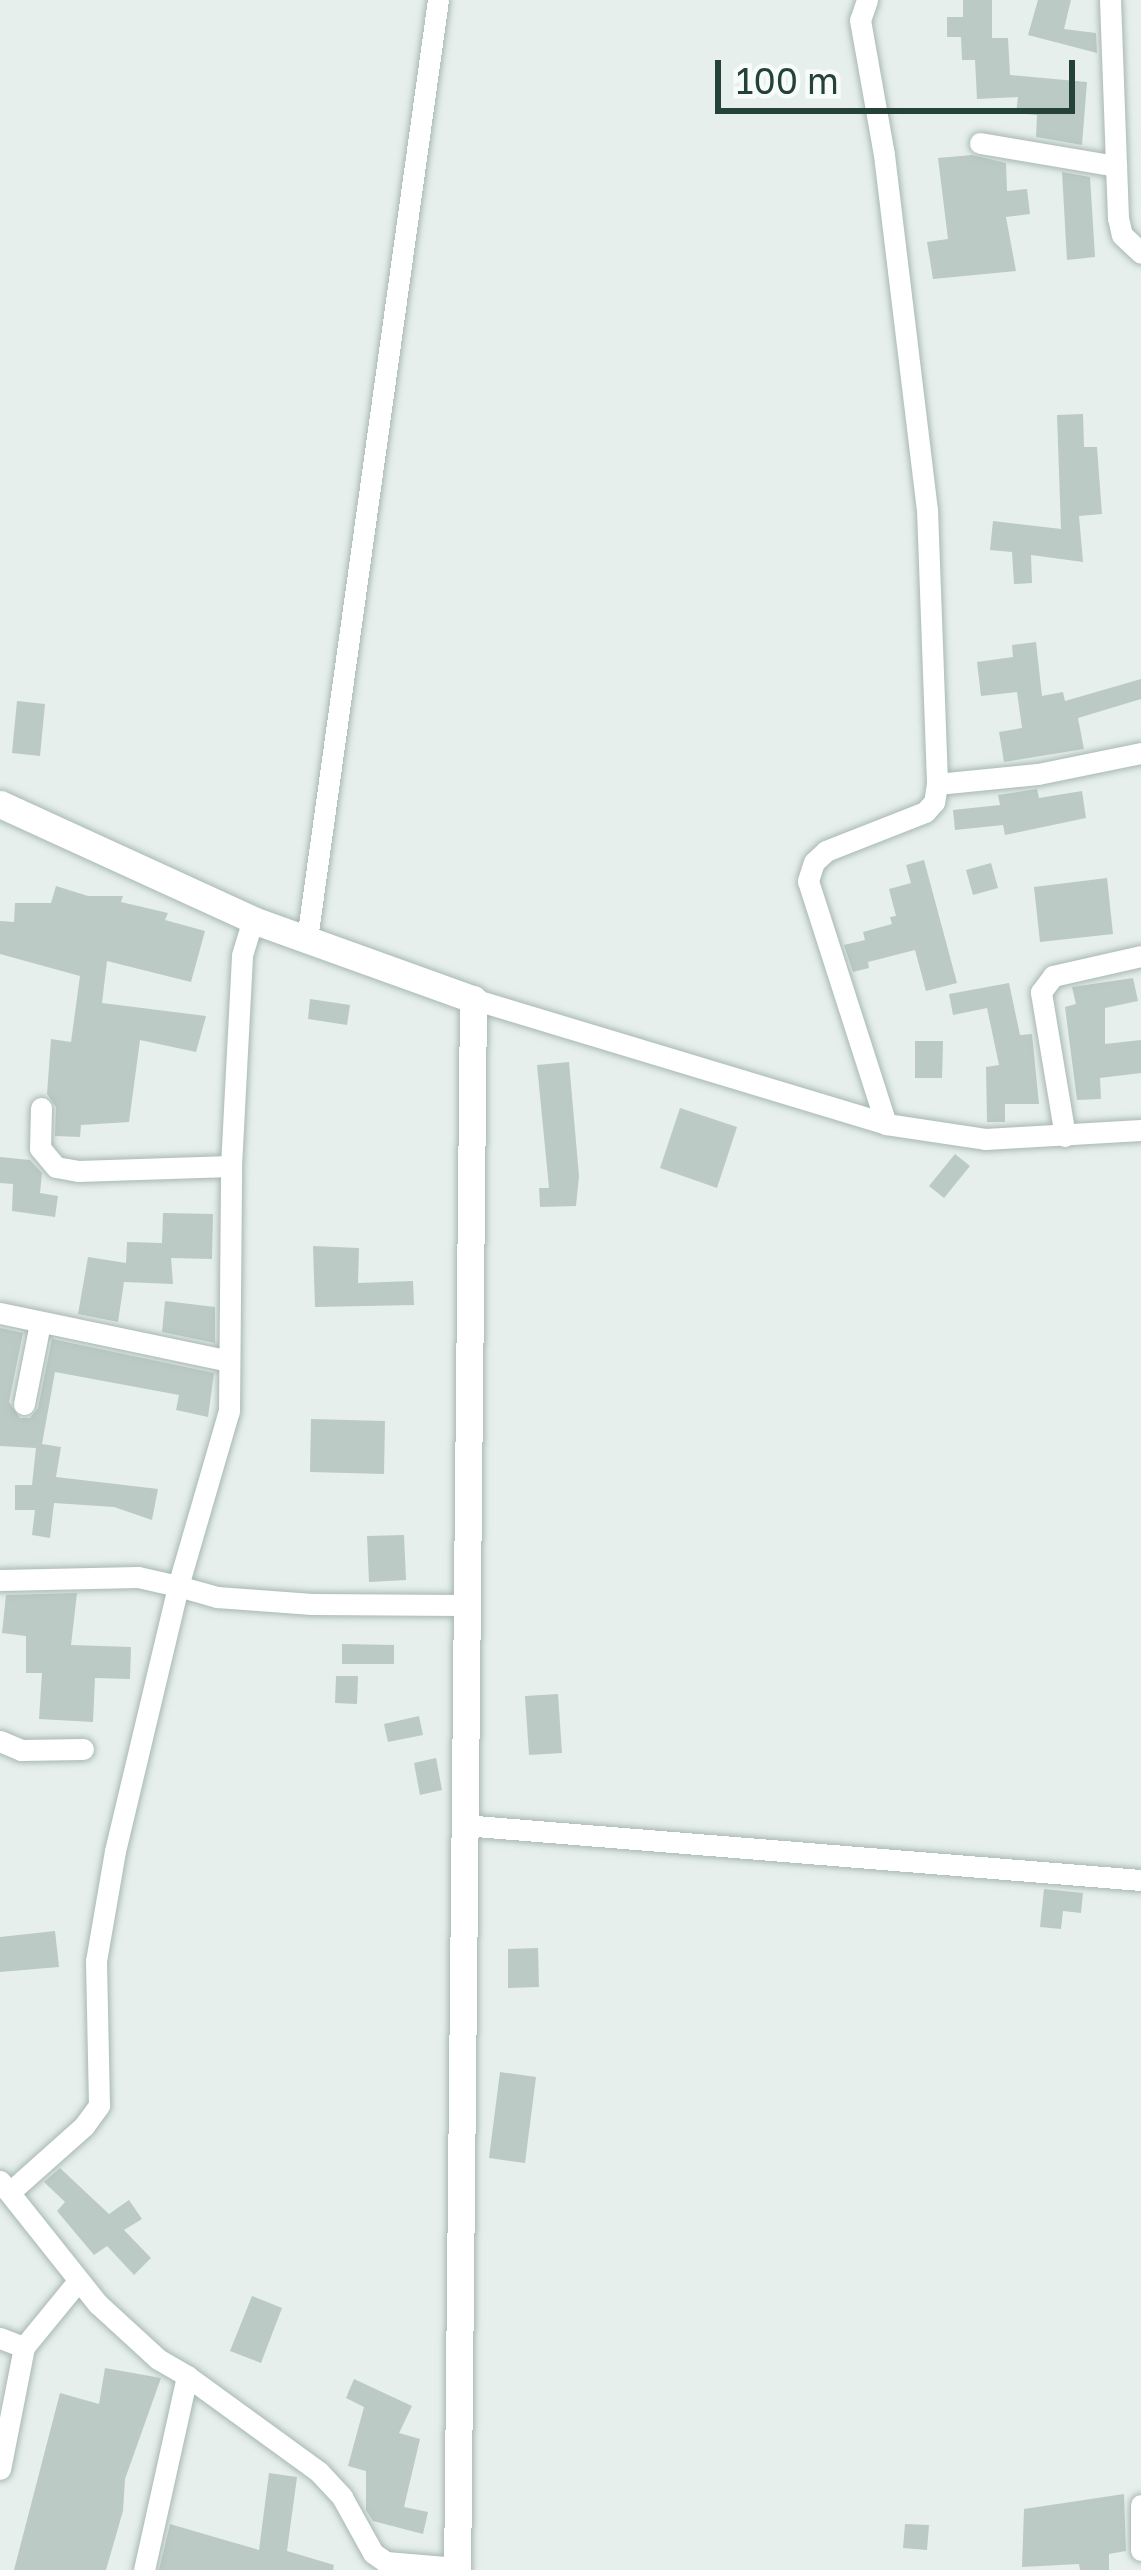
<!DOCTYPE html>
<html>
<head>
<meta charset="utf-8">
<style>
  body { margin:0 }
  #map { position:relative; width:1141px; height:2570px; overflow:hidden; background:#e6efeb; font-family:"Golos Text",sans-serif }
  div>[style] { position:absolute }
  .building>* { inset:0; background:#bbcac4 }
  .roads { filter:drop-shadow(0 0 3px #a8b8b2) drop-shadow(0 0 3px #a8b8b2) }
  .minor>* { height:21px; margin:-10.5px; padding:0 10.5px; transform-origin:10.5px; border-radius:10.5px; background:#fff }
  .tertiary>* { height:27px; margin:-13.5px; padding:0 13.5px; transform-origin:13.5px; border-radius:13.5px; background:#fff }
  span { translate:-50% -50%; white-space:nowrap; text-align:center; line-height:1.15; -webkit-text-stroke:10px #f7fbf9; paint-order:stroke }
  .scale { position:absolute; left:715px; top:60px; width:360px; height:54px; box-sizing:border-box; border:6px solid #24423a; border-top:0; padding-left:15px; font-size:36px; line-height:42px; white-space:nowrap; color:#24423a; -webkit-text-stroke:9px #f7fbf9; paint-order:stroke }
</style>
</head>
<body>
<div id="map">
  <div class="building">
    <div style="clip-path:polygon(963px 0,992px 0,992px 38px,1008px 38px,1010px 75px,1087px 82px,1082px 145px,1036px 137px,1037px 115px,1016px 113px,1018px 97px,977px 99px,975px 60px,962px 60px,961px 37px,947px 37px,947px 17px,963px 17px)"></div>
    <div style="clip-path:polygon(1038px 0,1071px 0,1064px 29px,1096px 33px,1097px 53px,1028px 35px)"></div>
    <div style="clip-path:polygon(972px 155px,1006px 163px,1007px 191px,1027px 189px,1030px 214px,1006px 217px,1016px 271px,933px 279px,927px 242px,948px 239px,938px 158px)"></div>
    <div style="clip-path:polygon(1062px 172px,1090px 177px,1095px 257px,1067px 260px)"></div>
    <div style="clip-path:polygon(1083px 414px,1084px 447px,1097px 447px,1102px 514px,1079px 516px,1083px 562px,1031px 555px,1032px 583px,1014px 584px,1012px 552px,990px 550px,993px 521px,1061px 529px,1057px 415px)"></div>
    <div style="clip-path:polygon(1036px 642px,1042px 696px,1063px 692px,1065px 701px,1141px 679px,1141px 699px,1078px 718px,1084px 749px,1004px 762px,999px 732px,1022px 728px,1017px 692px,981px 696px,977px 662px,1013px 657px,1012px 645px)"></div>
    <div style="clip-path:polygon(17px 701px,45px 704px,40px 756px,12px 753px)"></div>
    <div style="clip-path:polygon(1037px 789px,1039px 798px,1082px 791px,1086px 818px,1005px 835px,1003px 825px,955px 830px,953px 810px,1000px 805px,998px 795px)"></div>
    <div style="clip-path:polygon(924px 860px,957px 983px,926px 991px,915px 950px,868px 962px,869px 968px,853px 972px,844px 945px,865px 940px,863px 932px,892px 924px,890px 917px,896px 916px,889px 889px,911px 883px,906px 865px)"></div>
    <div style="clip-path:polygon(991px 863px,998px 888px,973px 895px,966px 870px)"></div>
    <div style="clip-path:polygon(1107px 878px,1113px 934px,1040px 942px,1034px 887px)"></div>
    <div style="clip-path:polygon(56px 886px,88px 896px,123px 896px,121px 902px,168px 913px,165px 920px,205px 931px,191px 982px,107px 961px,102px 1003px,206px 1016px,196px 1052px,140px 1040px,129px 1122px,81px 1125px,80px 1137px,55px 1136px,56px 1107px,47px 1094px,51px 1039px,71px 1042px,80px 976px,0 954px,0 921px,14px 922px,15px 903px,51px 903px)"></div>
    <div style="clip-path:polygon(1133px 978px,1138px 1001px,1105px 1008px,1105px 1044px,1141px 1040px,1141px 1073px,1100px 1078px,1101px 1099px,1077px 1100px,1065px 1007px,1076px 1004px,1072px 987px)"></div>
    <div style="clip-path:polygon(1009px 983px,1020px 1035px,1032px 1034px,1039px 1104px,1005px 1104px,1005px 1122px,987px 1122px,986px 1067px,999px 1065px,987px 1008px,953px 1015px,949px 994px)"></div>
    <div style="clip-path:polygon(310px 999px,350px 1005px,347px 1025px,308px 1019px)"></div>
    <div style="clip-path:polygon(915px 1041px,943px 1041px,942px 1078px,915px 1078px)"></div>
    <div style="clip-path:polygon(569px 1062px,579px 1176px,576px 1206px,540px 1207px,539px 1188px,549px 1188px,537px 1065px)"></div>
    <div style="clip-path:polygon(680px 1108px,737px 1127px,717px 1188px,660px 1168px)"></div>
    <div style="clip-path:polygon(955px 1154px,970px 1166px,944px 1198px,929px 1186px)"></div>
    <div style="clip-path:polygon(0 1157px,30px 1160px,42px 1173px,40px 1193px,58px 1196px,55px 1217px,12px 1211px,13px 1184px,0 1183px)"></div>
    <div style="clip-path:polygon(163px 1213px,213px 1214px,212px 1259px,171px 1258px,173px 1284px,124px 1282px,118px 1322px,78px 1314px,88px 1257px,126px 1263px,127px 1242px,162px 1243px)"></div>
    <div style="clip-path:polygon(313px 1246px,359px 1248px,358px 1283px,413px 1281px,414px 1305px,315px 1307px)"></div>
    <div style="clip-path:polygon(165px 1301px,215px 1307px,215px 1343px,162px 1332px)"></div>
    <div style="clip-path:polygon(0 1328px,23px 1333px,9px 1402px,20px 1418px,30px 1418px,38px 1408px,52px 1339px,214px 1373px,208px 1417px,176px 1410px,179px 1395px,55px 1372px,42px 1444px,61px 1447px,56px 1477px,158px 1489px,152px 1520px,114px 1507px,54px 1503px,50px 1538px,32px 1535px,35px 1510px,15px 1510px,15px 1485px,32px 1485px,36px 1448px,0 1446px)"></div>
    <div style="clip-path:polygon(311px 1419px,385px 1421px,384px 1474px,310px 1472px)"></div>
    <div style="clip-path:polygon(404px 1535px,406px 1580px,369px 1582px,367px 1536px)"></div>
    <div style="clip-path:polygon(77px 1593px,71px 1645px,131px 1647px,130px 1679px,95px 1678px,93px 1722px,39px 1719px,42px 1673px,26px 1673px,26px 1636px,2px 1633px,6px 1595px)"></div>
    <div style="clip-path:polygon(342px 1644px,394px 1645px,394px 1664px,342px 1664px)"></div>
    <div style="clip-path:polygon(336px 1676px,358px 1676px,357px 1704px,335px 1703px)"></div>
    <div style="clip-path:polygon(558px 1694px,562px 1753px,529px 1755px,525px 1696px)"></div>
    <div style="clip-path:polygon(419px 1716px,423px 1735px,388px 1742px,384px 1724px)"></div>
    <div style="clip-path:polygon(436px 1758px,442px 1790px,420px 1795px,414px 1763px)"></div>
    <div style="clip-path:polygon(1044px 1889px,1083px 1893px,1081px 1913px,1063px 1911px,1061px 1929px,1040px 1927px)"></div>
    <div style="clip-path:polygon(55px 1931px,59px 1967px,0 1972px,0 1937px)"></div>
    <div style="clip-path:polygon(538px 1948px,539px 1987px,508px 1988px,508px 1949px)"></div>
    <div style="clip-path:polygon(500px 2072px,536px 2077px,525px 2163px,489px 2158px)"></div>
    <div style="clip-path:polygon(60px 2168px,109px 2214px,129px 2200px,142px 2219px,124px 2230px,151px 2258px,134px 2275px,107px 2246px,94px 2255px,57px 2211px,65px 2202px,44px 2182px)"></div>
    <div style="clip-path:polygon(252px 2296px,282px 2308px,261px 2363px,230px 2351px)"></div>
    <div style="clip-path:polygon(105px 2368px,161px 2378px,125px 2479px,123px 2511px,106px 2570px,14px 2570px,60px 2393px,99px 2404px)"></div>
    <div style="clip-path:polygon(354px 2379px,412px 2406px,399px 2433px,420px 2439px,404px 2507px,428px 2512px,423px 2534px,373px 2521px,366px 2510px,366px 2471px,348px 2466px,364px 2407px,346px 2398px)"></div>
    <div style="clip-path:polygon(269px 2473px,297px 2477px,287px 2551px,334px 2565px,333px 2570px,159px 2570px,170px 2524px,259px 2550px)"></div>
    <div style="clip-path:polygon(1124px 2494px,1126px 2551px,1109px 2554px,1109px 2570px,1080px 2570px,1079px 2564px,1022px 2567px,1024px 2509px)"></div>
    <div style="clip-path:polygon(905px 2524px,929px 2525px,927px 2550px,903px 2548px)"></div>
  </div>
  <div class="roads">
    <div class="minor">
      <div style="left:867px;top:0;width:21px;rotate:109deg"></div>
      <div style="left:860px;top:20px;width:137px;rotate:79.9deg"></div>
      <div style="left:884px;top:155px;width:357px;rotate:83.1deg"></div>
      <div style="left:927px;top:509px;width:275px;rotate:87.9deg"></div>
      <div style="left:937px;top:784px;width:18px;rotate:99deg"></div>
      <div style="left:934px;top:802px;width:13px;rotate:132deg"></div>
      <div style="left:925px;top:812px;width:106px;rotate:158.5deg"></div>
      <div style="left:826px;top:851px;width:16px;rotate:137deg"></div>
      <div style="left:814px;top:862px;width:20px;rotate:108deg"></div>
      <div style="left:808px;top:881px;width:255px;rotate:72.2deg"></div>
      <div style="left:1110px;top:0;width:218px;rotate:87.9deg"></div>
      <div style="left:1118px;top:218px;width:17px;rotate:77deg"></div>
      <div style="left:1122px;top:235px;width:26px;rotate:43deg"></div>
      <div style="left:980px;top:143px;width:138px;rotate:9.6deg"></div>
      <div style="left:937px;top:784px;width:101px;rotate:-5.7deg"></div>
      <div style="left:1038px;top:774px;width:105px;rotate:-11.5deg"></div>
      <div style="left:307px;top:939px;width:948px;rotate:-82.06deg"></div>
      <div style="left:473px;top:999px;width:432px;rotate:16.8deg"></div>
      <div style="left:886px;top:1124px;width:100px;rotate:8.6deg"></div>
      <div style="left:985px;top:1139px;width:156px;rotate:-3.3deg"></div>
      <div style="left:41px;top:1108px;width:40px;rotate:91.4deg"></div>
      <div style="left:40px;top:1148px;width:25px;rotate:50deg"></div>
      <div style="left:56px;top:1167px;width:22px;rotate:10deg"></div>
      <div style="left:78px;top:1171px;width:153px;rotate:-1.9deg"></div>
      <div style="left:1065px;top:1136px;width:146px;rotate:-99.5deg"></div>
      <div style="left:1041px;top:992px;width:20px;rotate:-53deg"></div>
      <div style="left:1053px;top:976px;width:90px;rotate:-12.8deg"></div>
      <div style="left:0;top:1313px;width:234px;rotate:11.8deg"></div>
      <div style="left:24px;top:1404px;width:83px;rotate:-78.8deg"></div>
      <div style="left:0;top:1580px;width:138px;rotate:-1.2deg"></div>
      <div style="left:138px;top:1577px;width:41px;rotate:12.7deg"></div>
      <div style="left:178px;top:1586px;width:182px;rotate:-73.8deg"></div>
      <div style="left:229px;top:1411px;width:245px;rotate:-89.5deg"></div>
      <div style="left:231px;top:1166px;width:211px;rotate:-87deg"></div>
      <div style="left:242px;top:955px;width:37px;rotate:-73deg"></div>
      <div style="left:0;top:1741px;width:23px;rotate:23deg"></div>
      <div style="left:21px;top:1750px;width:62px;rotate:-0.9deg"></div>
      <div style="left:463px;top:1825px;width:680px;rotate:4.64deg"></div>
      <div style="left:0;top:2181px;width:157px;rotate:51.5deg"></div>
      <div style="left:98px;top:2304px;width:81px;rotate:42.5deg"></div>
      <div style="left:158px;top:2359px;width:34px;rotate:30deg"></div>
      <div style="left:187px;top:2376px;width:199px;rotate:102.5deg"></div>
      <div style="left:11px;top:2191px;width:98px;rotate:-41.7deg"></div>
      <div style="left:84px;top:2126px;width:26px;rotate:-54deg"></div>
      <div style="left:99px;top:2105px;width:144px;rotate:-91.2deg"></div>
      <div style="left:96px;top:1961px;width:112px;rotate:-80.2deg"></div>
      <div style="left:115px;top:1851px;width:272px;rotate:-76.6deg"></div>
      <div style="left:178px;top:1586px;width:41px;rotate:15.8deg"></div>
      <div style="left:217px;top:1597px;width:95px;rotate:4.2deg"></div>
      <div style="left:312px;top:1604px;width:151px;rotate:0.4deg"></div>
      <div style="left:0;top:2338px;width:26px;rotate:21deg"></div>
      <div style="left:24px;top:2347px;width:124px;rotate:101.1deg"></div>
      <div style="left:24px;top:2347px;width:85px;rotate:-50.7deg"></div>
      <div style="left:187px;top:2376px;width:163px;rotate:36deg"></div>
      <div style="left:319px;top:2472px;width:34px;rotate:47deg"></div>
      <div style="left:342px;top:2497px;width:64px;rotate:61deg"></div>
      <div style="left:373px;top:2553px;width:16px;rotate:35deg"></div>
      <div style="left:386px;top:2562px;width:71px;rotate:4.8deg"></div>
      <div style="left:1141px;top:2505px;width:45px;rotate:90deg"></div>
    </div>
    <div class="tertiary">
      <div style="left:0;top:804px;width:278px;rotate:24.6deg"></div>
      <div style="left:253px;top:920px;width:234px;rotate:19.8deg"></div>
      <div style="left:473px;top:999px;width:1571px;rotate:90.58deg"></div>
    </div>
  </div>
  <div class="scale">100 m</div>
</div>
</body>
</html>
